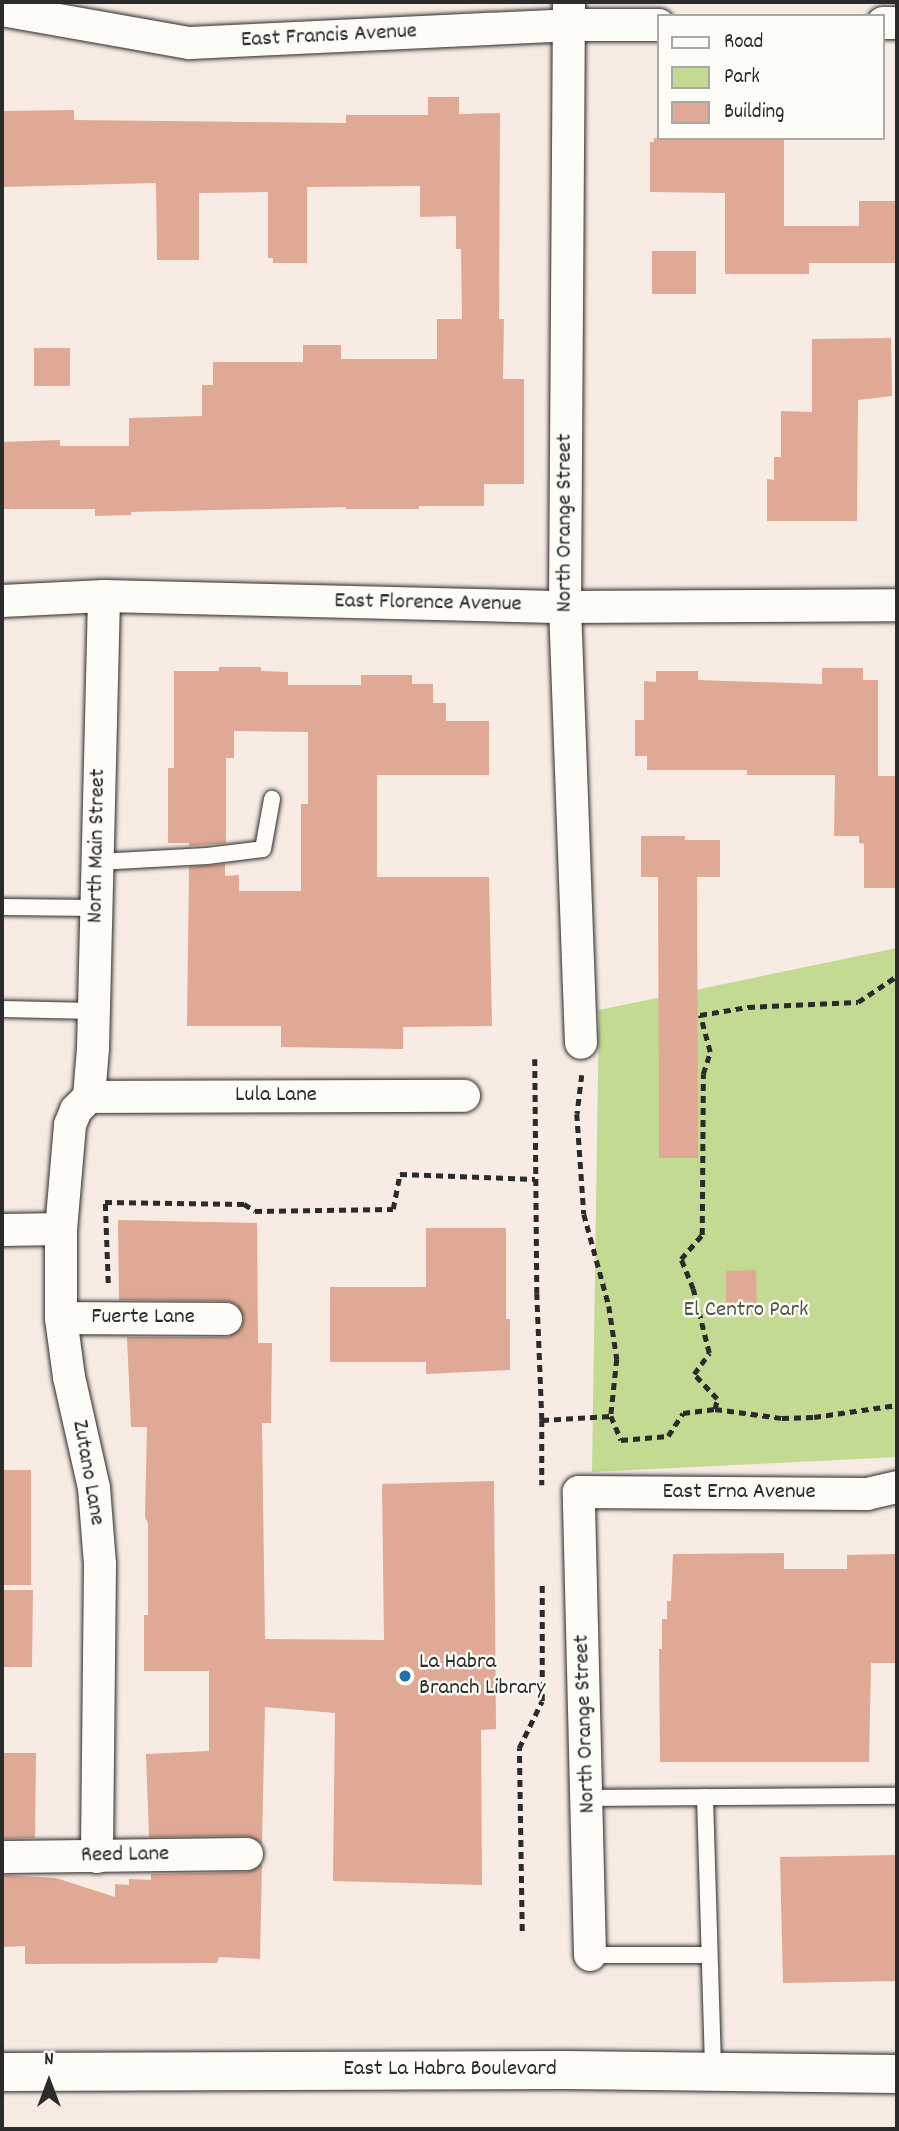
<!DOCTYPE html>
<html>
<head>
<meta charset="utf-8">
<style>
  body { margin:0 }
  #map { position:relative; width:899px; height:2131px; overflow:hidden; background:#f7ebe3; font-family:Dekko,sans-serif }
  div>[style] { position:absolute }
  .green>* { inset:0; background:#c2da91 }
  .building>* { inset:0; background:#dfa995 }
  .path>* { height:4.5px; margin-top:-2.25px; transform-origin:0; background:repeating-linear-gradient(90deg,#2b2b2b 0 7px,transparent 0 12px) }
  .roads { filter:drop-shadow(0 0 2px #2b2b2b) drop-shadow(0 0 2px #2b2b2b) }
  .lane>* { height:16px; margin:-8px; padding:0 8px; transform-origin:8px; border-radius:8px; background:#fdfcf7 }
  .street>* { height:32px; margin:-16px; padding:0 16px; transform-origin:16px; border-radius:16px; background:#fdfcf7 }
  .secondary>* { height:38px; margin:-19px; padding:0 19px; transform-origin:19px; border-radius:19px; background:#fdfcf7 }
  .dots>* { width:19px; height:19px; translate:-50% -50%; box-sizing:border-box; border:4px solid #fdfcf7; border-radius:50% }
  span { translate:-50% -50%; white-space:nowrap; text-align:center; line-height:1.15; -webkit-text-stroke:5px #fdfcf7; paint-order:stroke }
  .street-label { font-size:23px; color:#2b2b2b }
  .park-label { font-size:23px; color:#515744 }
  .poi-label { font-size:23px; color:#2b2b2b }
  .left { translate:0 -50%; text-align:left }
  .frame { position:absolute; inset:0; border:4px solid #2b2b2b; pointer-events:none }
  .legend { position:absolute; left:657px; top:14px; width:228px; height:126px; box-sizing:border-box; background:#fdfcf7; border:2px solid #a9a8a5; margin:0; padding:9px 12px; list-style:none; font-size:21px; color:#2b2b2b }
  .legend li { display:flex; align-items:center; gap:14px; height:35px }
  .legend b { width:35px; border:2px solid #a9a8a5 }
  .north { position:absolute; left:14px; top:2047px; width:70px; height:70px; -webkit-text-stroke:5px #fdfcf7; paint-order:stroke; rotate:0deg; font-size:19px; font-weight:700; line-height:28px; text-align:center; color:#2b2b2b }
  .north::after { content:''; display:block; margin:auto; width:24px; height:32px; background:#2b2b2b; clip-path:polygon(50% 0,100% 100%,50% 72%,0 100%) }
</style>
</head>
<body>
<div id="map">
  <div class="green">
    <div style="clip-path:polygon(897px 948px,897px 1457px,592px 1472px,599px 1010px)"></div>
  </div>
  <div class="building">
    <div style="clip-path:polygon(428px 97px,459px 97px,459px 114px,500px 113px,499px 319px,504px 319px,503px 379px,524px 379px,524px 484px,484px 484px,484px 506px,419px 506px,419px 509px,346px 509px,346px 507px,131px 512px,131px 515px,95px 516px,95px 509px,2px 509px,2px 442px,60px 440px,60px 446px,129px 446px,129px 418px,202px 416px,202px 385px,213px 385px,213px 362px,303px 362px,303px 345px,341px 345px,341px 359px,437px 359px,437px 319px,462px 319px,461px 249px,456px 249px,456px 216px,420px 217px,420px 186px,307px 187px,307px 263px,273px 263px,273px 258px,268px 258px,268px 192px,199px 193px,199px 260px,157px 260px,156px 183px,2px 187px,2px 111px,74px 110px,74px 120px,346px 123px,346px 115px,428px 115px)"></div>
    <div style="clip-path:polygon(654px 138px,784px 138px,784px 226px,859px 226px,859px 201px,897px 201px,897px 263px,809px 263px,809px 274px,725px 274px,725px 193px,650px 192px,650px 142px,654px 142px)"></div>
    <div style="clip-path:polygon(652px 251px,696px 251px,696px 294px,652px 294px)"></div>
    <div style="clip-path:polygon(891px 338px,892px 396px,858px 400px,857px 521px,767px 521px,767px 479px,774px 480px,774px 457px,781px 457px,781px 411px,812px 412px,812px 339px)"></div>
    <div style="clip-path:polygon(34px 348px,70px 348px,70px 386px,34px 386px)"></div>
    <div style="clip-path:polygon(219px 667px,261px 667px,261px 671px,288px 672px,288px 685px,361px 685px,361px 675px,412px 675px,412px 684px,433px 684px,433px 703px,446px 703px,446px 721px,489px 721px,489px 775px,377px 775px,377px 877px,489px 877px,492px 1026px,403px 1027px,403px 1049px,281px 1047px,281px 1026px,187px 1026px,189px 867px,225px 864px,225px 876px,239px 875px,239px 891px,301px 891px,301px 804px,308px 804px,308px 732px,234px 731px,234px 758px,226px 758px,226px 843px,189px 846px,189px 843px,168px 843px,168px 768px,174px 768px,174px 671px,219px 671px)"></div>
    <div style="clip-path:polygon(822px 668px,863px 668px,863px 680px,878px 680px,878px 776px,897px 776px,896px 888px,864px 888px,864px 844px,859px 843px,859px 836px,834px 836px,835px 775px,747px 775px,747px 770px,647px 770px,647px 756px,635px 756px,635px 720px,644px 720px,644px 681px,656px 682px,656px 671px,698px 671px,698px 680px,822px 684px)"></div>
    <div style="clip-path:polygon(641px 836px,685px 836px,685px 840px,720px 840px,720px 877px,697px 877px,698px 1158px,659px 1158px,658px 877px,641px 877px)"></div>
    <div style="clip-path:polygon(118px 1220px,257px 1223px,258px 1343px,272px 1343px,271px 1423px,262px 1423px,265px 1639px,384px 1640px,382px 1484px,494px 1481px,496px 1729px,481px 1730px,482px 1885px,333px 1881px,335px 1713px,265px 1707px,262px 1844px,247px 1836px,149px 1837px,146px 1754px,209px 1751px,209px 1671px,144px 1671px,144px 1615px,148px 1615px,148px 1523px,145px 1517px,147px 1427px,131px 1427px,127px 1337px,227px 1337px,241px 1329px,244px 1318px,236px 1304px,226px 1301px,119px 1300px)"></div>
    <div style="clip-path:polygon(426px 1228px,506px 1228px,506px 1319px,510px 1319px,510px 1370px,426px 1374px,426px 1362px,330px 1362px,330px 1287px,426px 1287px)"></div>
    <div style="clip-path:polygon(756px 1270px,757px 1314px,726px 1315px,726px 1271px)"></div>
    <div style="clip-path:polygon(2px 1470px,31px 1470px,31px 1585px,2px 1585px)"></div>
    <div style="clip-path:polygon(784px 1553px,784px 1569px,847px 1569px,847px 1555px,897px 1554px,897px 1663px,871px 1663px,869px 1762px,660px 1762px,659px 1649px,662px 1649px,662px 1619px,667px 1619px,667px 1601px,671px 1601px,673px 1554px)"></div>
    <div style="clip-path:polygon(2px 1590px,33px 1590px,32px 1667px,2px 1667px)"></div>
    <div style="clip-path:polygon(2px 1753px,36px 1753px,35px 1838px,2px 1839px)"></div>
    <div style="clip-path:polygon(897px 1855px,897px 1981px,783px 1983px,780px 1857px)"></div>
    <div style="clip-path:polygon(262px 1864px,260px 1959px,219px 1957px,217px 1963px,25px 1964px,25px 1946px,2px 1947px,2px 1875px,56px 1878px,115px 1897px,115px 1884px,129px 1885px,129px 1879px,151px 1880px,151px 1874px,247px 1872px)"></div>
  </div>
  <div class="path">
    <div style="left:535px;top:1059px;width:234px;rotate:89.5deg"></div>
    <div style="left:537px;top:1293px;width:127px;rotate:87.7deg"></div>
    <div style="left:542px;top:1420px;width:69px;rotate:-3.3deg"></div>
    <div style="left:611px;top:1416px;width:26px;rotate:67deg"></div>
    <div style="left:621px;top:1440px;width:47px;rotate:-4.9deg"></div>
    <div style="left:668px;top:1436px;width:27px;rotate:-57deg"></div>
    <div style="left:683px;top:1413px;width:32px;rotate:-7deg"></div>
    <div style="left:715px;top:1409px;width:68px;rotate:7.7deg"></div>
    <div style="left:782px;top:1418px;width:32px;rotate:-2deg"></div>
    <div style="left:814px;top:1417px;width:84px;rotate:-8.2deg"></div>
    <div style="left:582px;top:1075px;width:39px;rotate:97deg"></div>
    <div style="left:577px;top:1114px;width:100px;rotate:86deg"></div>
    <div style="left:584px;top:1214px;width:95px;rotate:74.8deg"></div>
    <div style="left:609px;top:1306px;width:54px;rotate:81.4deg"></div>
    <div style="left:617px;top:1359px;width:56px;rotate:96.1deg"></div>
    <div style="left:108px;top:1283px;width:81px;rotate:-92.1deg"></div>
    <div style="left:105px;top:1202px;width:139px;rotate:0.8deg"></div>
    <div style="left:244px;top:1204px;width:13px;rotate:32deg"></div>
    <div style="left:255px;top:1211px;width:138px;rotate:-0.8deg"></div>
    <div style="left:393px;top:1209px;width:36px;rotate:-79deg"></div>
    <div style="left:400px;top:1174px;width:135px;rotate:2.1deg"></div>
    <div style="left:715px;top:1409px;width:10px;rotate:-79deg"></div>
    <div style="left:717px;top:1399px;width:34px;rotate:-133deg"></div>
    <div style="left:694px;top:1374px;width:26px;rotate:-54deg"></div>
    <div style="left:709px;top:1353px;width:66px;rotate:-104deg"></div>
    <div style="left:693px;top:1289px;width:32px;rotate:-112deg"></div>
    <div style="left:681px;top:1259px;width:32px;rotate:-49deg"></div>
    <div style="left:702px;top:1235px;width:161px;rotate:-89.6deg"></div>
    <div style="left:703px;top:1074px;width:23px;rotate:-72deg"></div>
    <div style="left:710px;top:1052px;width:38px;rotate:-105deg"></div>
    <div style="left:700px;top:1015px;width:49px;rotate:-9.5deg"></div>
    <div style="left:748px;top:1007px;width:110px;rotate:-2.6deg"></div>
    <div style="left:858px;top:1002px;width:47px;rotate:-33.7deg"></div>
    <div style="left:542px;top:1420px;width:65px;rotate:90deg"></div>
    <div style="left:522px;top:1931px;width:183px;rotate:-90.9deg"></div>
    <div style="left:519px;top:1748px;width:52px;rotate:-63.9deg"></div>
    <div style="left:542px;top:1701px;width:120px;rotate:-90deg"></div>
  </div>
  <div class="roads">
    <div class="lane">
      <div style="left:98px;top:862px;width:109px;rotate:-3.2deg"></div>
      <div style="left:207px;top:856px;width:56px;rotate:-7.1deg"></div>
      <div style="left:263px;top:849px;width:51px;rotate:-79.8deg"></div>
      <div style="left:2px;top:907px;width:94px;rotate:0.6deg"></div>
      <div style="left:2px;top:1009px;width:92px;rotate:1.2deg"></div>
      <div style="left:705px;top:1797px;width:275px;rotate:88.3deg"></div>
      <div style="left:589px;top:1798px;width:308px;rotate:-0.4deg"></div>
      <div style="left:590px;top:1955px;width:119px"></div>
    </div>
    <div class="street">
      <div style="left:569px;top:2px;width:605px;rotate:90.38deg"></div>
      <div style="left:565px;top:607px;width:436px;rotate:87.9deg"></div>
      <div style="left:2px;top:10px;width:191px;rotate:10deg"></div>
      <div style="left:190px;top:43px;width:379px;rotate:-2.7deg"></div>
      <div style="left:569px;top:25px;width:90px"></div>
      <div style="left:883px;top:23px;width:14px"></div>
      <div style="left:2px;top:601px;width:102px;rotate:-2.8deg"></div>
      <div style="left:104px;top:596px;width:461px;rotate:1.4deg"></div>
      <div style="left:565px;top:607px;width:332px;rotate:-0.3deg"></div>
      <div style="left:89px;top:1097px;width:18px;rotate:135deg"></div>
      <div style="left:76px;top:1110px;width:16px;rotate:112deg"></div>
      <div style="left:70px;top:1125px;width:104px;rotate:94.9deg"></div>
      <div style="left:61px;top:1229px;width:89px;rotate:90deg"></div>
      <div style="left:61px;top:1318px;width:60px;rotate:82.3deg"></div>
      <div style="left:69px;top:1377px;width:114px;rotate:77.3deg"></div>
      <div style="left:94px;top:1488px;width:76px;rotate:85.5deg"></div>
      <div style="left:100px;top:1564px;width:293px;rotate:90.6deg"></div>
      <div style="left:89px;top:1097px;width:49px;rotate:-85.3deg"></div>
      <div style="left:93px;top:1048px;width:452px;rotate:-88.6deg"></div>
      <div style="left:89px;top:1097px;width:375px;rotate:-0.2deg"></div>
      <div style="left:2px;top:1230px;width:59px;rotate:-1deg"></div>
      <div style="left:61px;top:1318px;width:165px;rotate:0.3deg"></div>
      <div style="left:2px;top:1857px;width:245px;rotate:-0.7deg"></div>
      <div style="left:590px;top:1955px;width:463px;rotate:-91.4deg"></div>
      <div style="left:579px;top:1492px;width:288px;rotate:0.4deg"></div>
      <div style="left:867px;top:1494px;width:31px;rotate:-13deg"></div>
    </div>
    <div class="secondary">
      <div style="left:2px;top:2072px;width:564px;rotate:-0.2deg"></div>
      <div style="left:566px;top:2070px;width:331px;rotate:0.7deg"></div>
    </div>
  </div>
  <div class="dots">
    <div style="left:405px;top:1676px;background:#1f6fb2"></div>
  </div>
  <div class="street-label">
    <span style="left:329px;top:37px;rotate:-3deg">East Francis Avenue</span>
    <span style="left:566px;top:523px;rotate:-90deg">North Orange Street</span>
    <span style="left:428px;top:604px;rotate:1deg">East Florence Avenue</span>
    <span style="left:98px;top:846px;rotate:-89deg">North Main Street</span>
    <span style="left:276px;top:1096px">Lula Lane</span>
    <span style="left:143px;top:1318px">Fuerte Lane</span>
    <span style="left:87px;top:1473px;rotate:80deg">Zutano Lane</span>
    <span style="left:739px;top:1493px">East Erna Avenue</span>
    <span style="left:586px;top:1724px;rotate:-92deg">North Orange Street</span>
    <span style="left:125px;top:1856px;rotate:-1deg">Reed Lane</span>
    <span style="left:450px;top:2070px">East La Habra Boulevard</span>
  </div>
  <div class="park-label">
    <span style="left:746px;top:1311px">El Centro Park</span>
  </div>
  <div class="poi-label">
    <span class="left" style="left:419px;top:1676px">La Habra<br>Branch Library</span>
  </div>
  <div class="frame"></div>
  <ul class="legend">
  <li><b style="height:9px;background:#fdfcf7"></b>Road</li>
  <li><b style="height:19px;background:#c2da91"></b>Park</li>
  <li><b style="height:19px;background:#dfa995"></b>Building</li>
  </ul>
  <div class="north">N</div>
</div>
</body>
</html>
